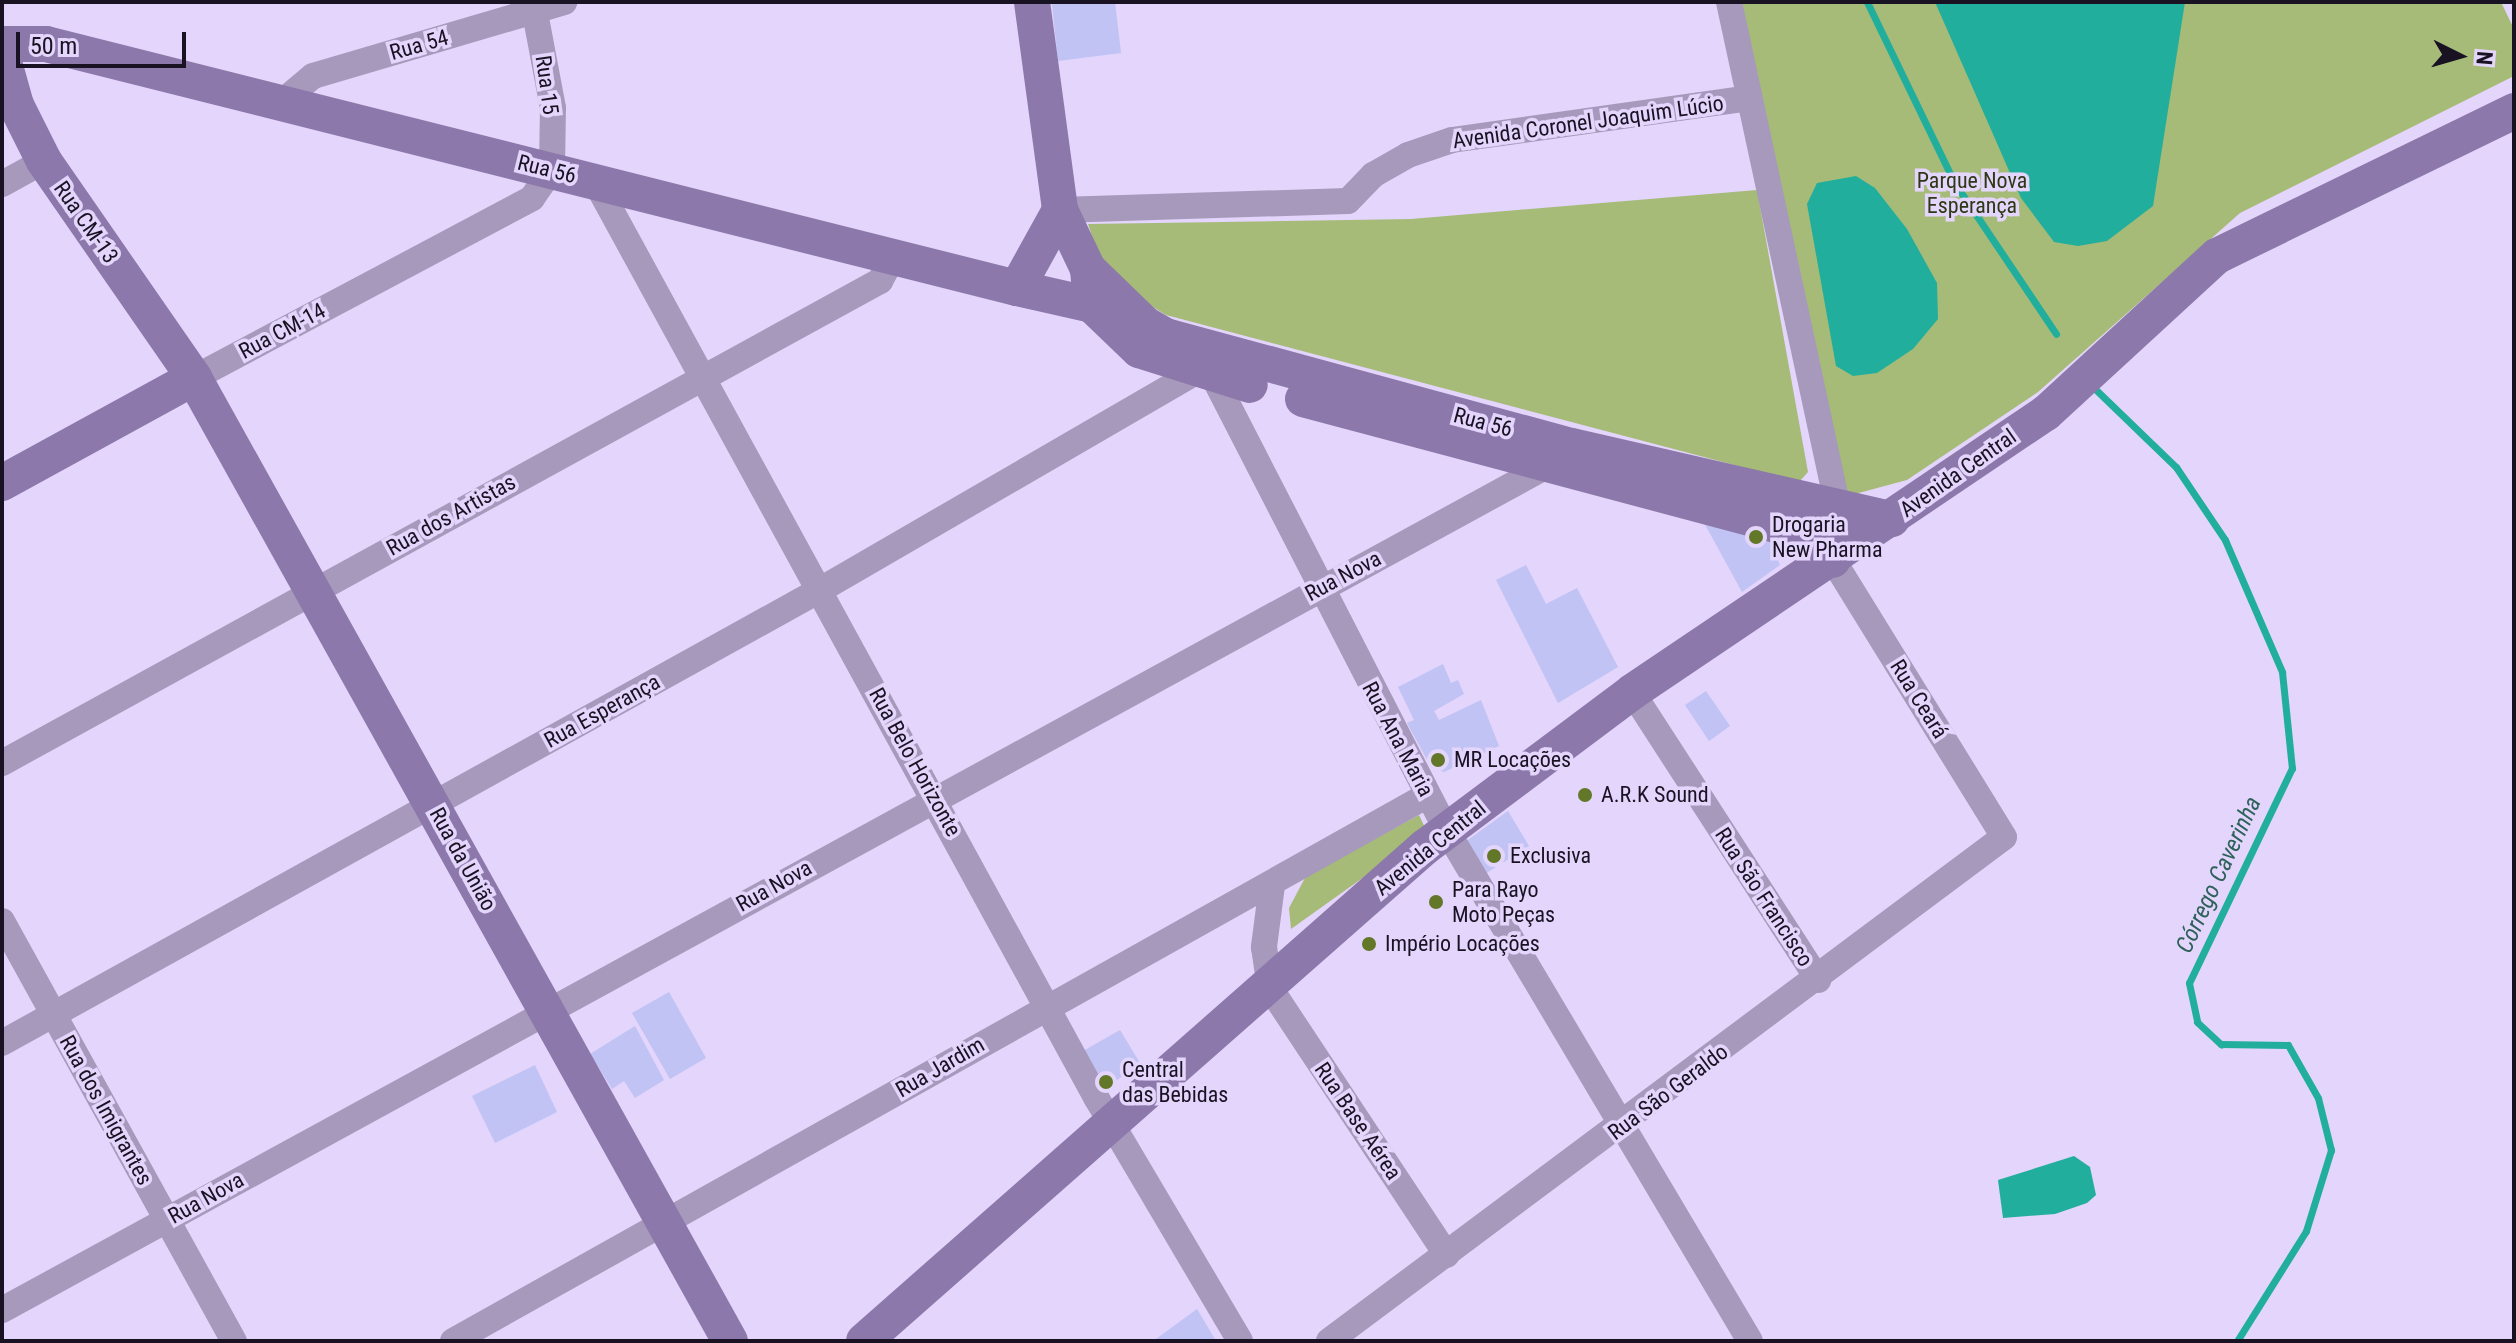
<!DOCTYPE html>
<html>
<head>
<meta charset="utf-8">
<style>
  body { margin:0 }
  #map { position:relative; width:2516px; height:1343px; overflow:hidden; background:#e3d5fb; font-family:"Roboto Condensed",sans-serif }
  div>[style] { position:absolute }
  .green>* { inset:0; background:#a6bb77 }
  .water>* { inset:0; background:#22ae9d }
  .stream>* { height:7px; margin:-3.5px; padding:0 3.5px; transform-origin:3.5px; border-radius:3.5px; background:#22ae9d }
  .building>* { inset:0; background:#c0c3f3 }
  .street>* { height:26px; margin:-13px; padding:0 13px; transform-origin:13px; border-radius:13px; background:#a699bb }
  .secondary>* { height:36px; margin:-18px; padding:0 18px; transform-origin:18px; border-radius:18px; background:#8c78aa }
  .dots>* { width:22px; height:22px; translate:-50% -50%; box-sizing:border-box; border:4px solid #e3d5fb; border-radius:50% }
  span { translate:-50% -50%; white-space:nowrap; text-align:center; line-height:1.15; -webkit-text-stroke:7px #e3d5fb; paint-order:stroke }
  .street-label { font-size:22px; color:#191222 }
  .park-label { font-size:22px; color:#2e3814 }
  .poi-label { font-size:22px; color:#191222 }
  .left { translate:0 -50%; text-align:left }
  .water-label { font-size:24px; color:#2e625a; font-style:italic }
  .frame { position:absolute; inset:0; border:4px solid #191222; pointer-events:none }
  .north { position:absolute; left:2420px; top:16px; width:80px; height:80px; -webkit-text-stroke:6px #e3d5fb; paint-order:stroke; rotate:95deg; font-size:22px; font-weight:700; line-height:32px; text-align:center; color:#191222 }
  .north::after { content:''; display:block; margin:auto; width:28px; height:36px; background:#191222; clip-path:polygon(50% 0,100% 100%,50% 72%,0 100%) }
  .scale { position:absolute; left:16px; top:32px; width:170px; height:36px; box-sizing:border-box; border:4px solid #191222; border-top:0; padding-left:10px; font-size:24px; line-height:28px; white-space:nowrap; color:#191222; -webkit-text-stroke:6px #e3d5fb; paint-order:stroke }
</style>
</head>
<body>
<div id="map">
  <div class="green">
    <div style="clip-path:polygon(1739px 2px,2501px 2px,2514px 29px,2514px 76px,2240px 213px,2038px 392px,1907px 480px,1840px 498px)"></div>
    <div style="clip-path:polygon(1757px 190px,1808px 472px,1799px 482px,1166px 315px,1128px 292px,1100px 260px,1088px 224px,1411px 219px)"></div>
    <div style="clip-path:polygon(1419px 815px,1427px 832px,1291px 929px,1289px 908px,1306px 876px)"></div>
  </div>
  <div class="water">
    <div style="clip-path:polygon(1935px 2px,2185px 2px,2153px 206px,2107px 241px,2078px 246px,2054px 242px,2021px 198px)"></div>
    <div style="clip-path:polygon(1856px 176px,1875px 188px,1907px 229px,1937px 283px,1938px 319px,1913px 349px,1877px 373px,1853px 376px,1836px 366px,1807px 204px,1817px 183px)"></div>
    <div style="clip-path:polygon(2074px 1156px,2090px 1167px,2096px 1195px,2087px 1203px,2055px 1214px,2003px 1218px,1998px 1180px)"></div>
  </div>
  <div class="stream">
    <div style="left:1867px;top:2px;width:200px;rotate:64.2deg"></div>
    <div style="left:1954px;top:182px;width:183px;rotate:56.1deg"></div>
    <div style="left:2092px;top:386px;width:117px;rotate:44deg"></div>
    <div style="left:2176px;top:467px;width:88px;rotate:56.1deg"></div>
    <div style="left:2225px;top:540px;width:144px;rotate:66.6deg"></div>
    <div style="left:2282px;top:672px;width:97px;rotate:84.1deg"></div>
    <div style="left:2292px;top:768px;width:238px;rotate:115.6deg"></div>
    <div style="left:2189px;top:983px;width:40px;rotate:78deg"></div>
    <div style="left:2197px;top:1022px;width:33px;rotate:43deg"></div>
    <div style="left:2221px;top:1044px;width:67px;rotate:0.9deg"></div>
    <div style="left:2288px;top:1045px;width:61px;rotate:60.5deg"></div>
    <div style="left:2318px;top:1098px;width:54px;rotate:76deg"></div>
    <div style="left:2331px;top:1150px;width:85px;rotate:107.2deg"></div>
    <div style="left:2306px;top:1231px;width:130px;rotate:122.1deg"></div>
  </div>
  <div class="building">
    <div style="clip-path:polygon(1115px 2px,1121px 53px,1058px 61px,1052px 4px)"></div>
    <div style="clip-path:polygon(1702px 519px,1769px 537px,1780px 565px,1742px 592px)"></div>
    <div style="clip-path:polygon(1526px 565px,1546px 604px,1577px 588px,1618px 667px,1558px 703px,1496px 580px)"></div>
    <div style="clip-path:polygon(1443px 664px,1451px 683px,1458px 680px,1464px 694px,1434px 711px,1439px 720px,1481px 700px,1499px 746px,1444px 772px,1431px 767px,1407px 723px,1414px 720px,1398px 687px)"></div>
    <div style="clip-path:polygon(1706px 691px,1730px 726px,1709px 741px,1685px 705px)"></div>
    <div style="clip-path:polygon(1508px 811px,1529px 846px,1485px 874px,1465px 842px)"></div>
    <div style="clip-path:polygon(669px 992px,706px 1058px,670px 1079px,632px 1013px)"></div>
    <div style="clip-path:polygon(635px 1026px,664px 1080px,635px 1098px,624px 1081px,612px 1089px,590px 1054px)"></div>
    <div style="clip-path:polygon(1120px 1030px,1140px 1063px,1105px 1089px,1083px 1051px)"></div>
    <div style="clip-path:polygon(535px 1065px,557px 1112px,495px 1143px,472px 1096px)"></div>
    <div style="clip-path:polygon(1197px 1309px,1216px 1341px,1157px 1341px,1156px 1339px)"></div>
  </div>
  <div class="street">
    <div style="left:1729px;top:2px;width:518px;rotate:77.84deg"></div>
    <div style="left:282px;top:102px;width:40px;rotate:-40deg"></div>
    <div style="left:313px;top:76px;width:262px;rotate:-16.4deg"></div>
    <div style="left:595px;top:181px;width:1046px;rotate:61.33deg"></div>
    <div style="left:1097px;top:1099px;width:281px;rotate:59.4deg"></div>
    <div style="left:2px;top:184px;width:48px;rotate:-28.7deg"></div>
    <div style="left:1060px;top:210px;width:288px;rotate:-1.8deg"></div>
    <div style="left:1348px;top:201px;width:36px;rotate:-46deg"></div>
    <div style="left:1373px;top:175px;width:40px;rotate:-29.7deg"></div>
    <div style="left:1408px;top:155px;width:46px;rotate:-18.8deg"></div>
    <div style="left:1452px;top:140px;width:300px;rotate:-8deg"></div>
    <div style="left:1212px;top:374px;width:514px;rotate:62.79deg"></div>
    <div style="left:1447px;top:831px;width:593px;rotate:59.28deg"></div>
    <div style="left:194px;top:378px;width:383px;rotate:-28deg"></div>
    <div style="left:532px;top:198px;width:35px;rotate:-55deg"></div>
    <div style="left:552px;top:169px;width:61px;rotate:-89.1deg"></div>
    <div style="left:553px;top:108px;width:108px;rotate:-100.7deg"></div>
    <div style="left:1632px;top:692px;width:343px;rotate:57.1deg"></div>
    <div style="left:2px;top:763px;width:1002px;rotate:-28.77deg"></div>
    <div style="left:880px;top:281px;width:25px;rotate:-61deg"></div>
    <div style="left:1272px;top:885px;width:63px;rotate:97.4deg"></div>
    <div style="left:1264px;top:947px;width:41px;rotate:81.7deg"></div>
    <div style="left:1270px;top:988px;width:320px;rotate:56.5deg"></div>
    <div style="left:2px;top:921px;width:480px;rotate:61.1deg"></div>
    <div style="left:2px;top:1043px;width:935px;rotate:-28.98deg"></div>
    <div style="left:820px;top:590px;width:437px;rotate:-30.1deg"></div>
    <div style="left:2px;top:1310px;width:1761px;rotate:-28.65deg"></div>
    <div style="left:453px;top:1341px;width:1117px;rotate:-29.25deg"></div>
    <div style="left:1329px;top:1341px;width:842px;rotate:-36.75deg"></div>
    <div style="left:2004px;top:837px;width:326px;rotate:-121.7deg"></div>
  </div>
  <div class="secondary">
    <div style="left:1032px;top:2px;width:210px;rotate:82.3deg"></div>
    <div style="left:1060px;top:210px;width:65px;rotate:64.6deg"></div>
    <div style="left:1088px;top:269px;width:23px;rotate:85deg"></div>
    <div style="left:2px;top:44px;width:44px"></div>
    <div style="left:46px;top:44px;width:1001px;rotate:14.11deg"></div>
    <div style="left:1017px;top:288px;width:77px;rotate:12.8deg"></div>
    <div style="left:1092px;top:305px;width:24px;rotate:-24deg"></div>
    <div style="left:2px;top:55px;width:52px;rotate:74.4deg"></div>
    <div style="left:16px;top:105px;width:63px;rotate:63.4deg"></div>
    <div style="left:44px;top:161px;width:264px;rotate:55.3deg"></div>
    <div style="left:194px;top:378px;width:1102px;rotate:60.9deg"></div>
    <div style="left:1088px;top:269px;width:79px;rotate:44deg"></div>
    <div style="left:1145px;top:324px;width:24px;rotate:30deg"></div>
    <div style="left:1166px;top:336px;width:421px;rotate:15.2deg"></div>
    <div style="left:1572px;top:446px;width:328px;rotate:12.9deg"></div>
    <div style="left:1017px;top:288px;width:89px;rotate:-61.1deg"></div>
    <div style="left:1092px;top:305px;width:65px;rotate:43.8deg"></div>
    <div style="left:1139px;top:350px;width:116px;rotate:17.5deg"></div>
    <div style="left:1303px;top:399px;width:521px;rotate:14.92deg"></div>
    <div style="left:1806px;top:533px;width:38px;rotate:45deg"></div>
    <div style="left:2px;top:483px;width:219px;rotate:-28.7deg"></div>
    <div style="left:864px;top:1341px;width:748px;rotate:-41.37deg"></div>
    <div style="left:1425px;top:847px;width:259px;rotate:-36.8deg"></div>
    <div style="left:1632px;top:692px;width:499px;rotate:-34deg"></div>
    <div style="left:2046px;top:413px;width:232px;rotate:-42.6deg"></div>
    <div style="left:2217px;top:256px;width:331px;rotate:-26deg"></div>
  </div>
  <div class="dots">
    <div style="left:1756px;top:537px;background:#627727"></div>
    <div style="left:1438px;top:760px;background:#627727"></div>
    <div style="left:1585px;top:795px;background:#627727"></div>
    <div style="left:1494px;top:856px;background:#627727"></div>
    <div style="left:1436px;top:902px;background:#627727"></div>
    <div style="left:1369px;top:944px;background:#627727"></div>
    <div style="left:1106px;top:1082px;background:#627727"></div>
  </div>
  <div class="street-label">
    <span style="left:419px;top:45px;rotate:-16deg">Rua 54</span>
    <span style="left:547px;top:85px;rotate:82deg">Rua 15</span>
    <span style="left:1588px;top:122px;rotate:-8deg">Avenida Coronel Joaquim Lúcio</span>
    <span style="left:547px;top:169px;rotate:14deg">Rua 56</span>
    <span style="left:86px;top:222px;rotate:55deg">Rua CM-13</span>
    <span style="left:282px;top:331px;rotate:-28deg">Rua CM-14</span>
    <span style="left:1483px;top:422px;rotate:15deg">Rua 56</span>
    <span style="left:1958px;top:473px;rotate:-35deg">Avenida Central</span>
    <span style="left:451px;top:515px;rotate:-29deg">Rua dos Artistas</span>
    <span style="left:1343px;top:576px;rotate:-28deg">Rua Nova</span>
    <span style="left:1919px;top:699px;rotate:58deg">Rua Ceará</span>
    <span style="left:602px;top:711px;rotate:-29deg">Rua Esperança</span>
    <span style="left:1398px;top:739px;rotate:62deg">Rua Ana Maria</span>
    <span style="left:915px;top:762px;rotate:61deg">Rua Belo Horizonte</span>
    <span style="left:1430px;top:848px;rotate:-39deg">Avenida Central</span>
    <span style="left:463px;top:859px;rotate:61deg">Rua da União</span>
    <span style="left:774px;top:886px;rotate:-29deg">Rua Nova</span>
    <span style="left:1764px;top:897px;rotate:57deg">Rua São Francisco</span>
    <span style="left:940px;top:1067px;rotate:-30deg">Rua Jardim</span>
    <span style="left:1668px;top:1092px;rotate:-37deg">Rua São Geraldo</span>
    <span style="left:106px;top:1110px;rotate:61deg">Rua dos Imigrantes</span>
    <span style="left:1358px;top:1121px;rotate:56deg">Rua Base Aérea</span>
    <span style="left:206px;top:1198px;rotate:-29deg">Rua Nova</span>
  </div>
  <div class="park-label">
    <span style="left:1972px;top:193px">Parque Nova<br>Esperança</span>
  </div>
  <div class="poi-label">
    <span class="left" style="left:1772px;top:537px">Drogaria<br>New Pharma</span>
    <span class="left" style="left:1454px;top:760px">MR Locações</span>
    <span class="left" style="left:1601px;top:795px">A.R.K Sound</span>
    <span class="left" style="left:1510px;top:856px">Exclusiva</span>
    <span class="left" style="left:1452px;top:902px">Para Rayo<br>Moto Peças</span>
    <span class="left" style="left:1385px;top:944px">Império Locações</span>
    <span class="left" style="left:1122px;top:1082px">Central<br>das Bebidas</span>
  </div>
  <div class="water-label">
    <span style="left:2219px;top:875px;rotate:-65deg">Córrego Caverinha</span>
  </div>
  <div class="frame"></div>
  <div class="north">N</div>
  <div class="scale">50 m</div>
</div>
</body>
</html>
